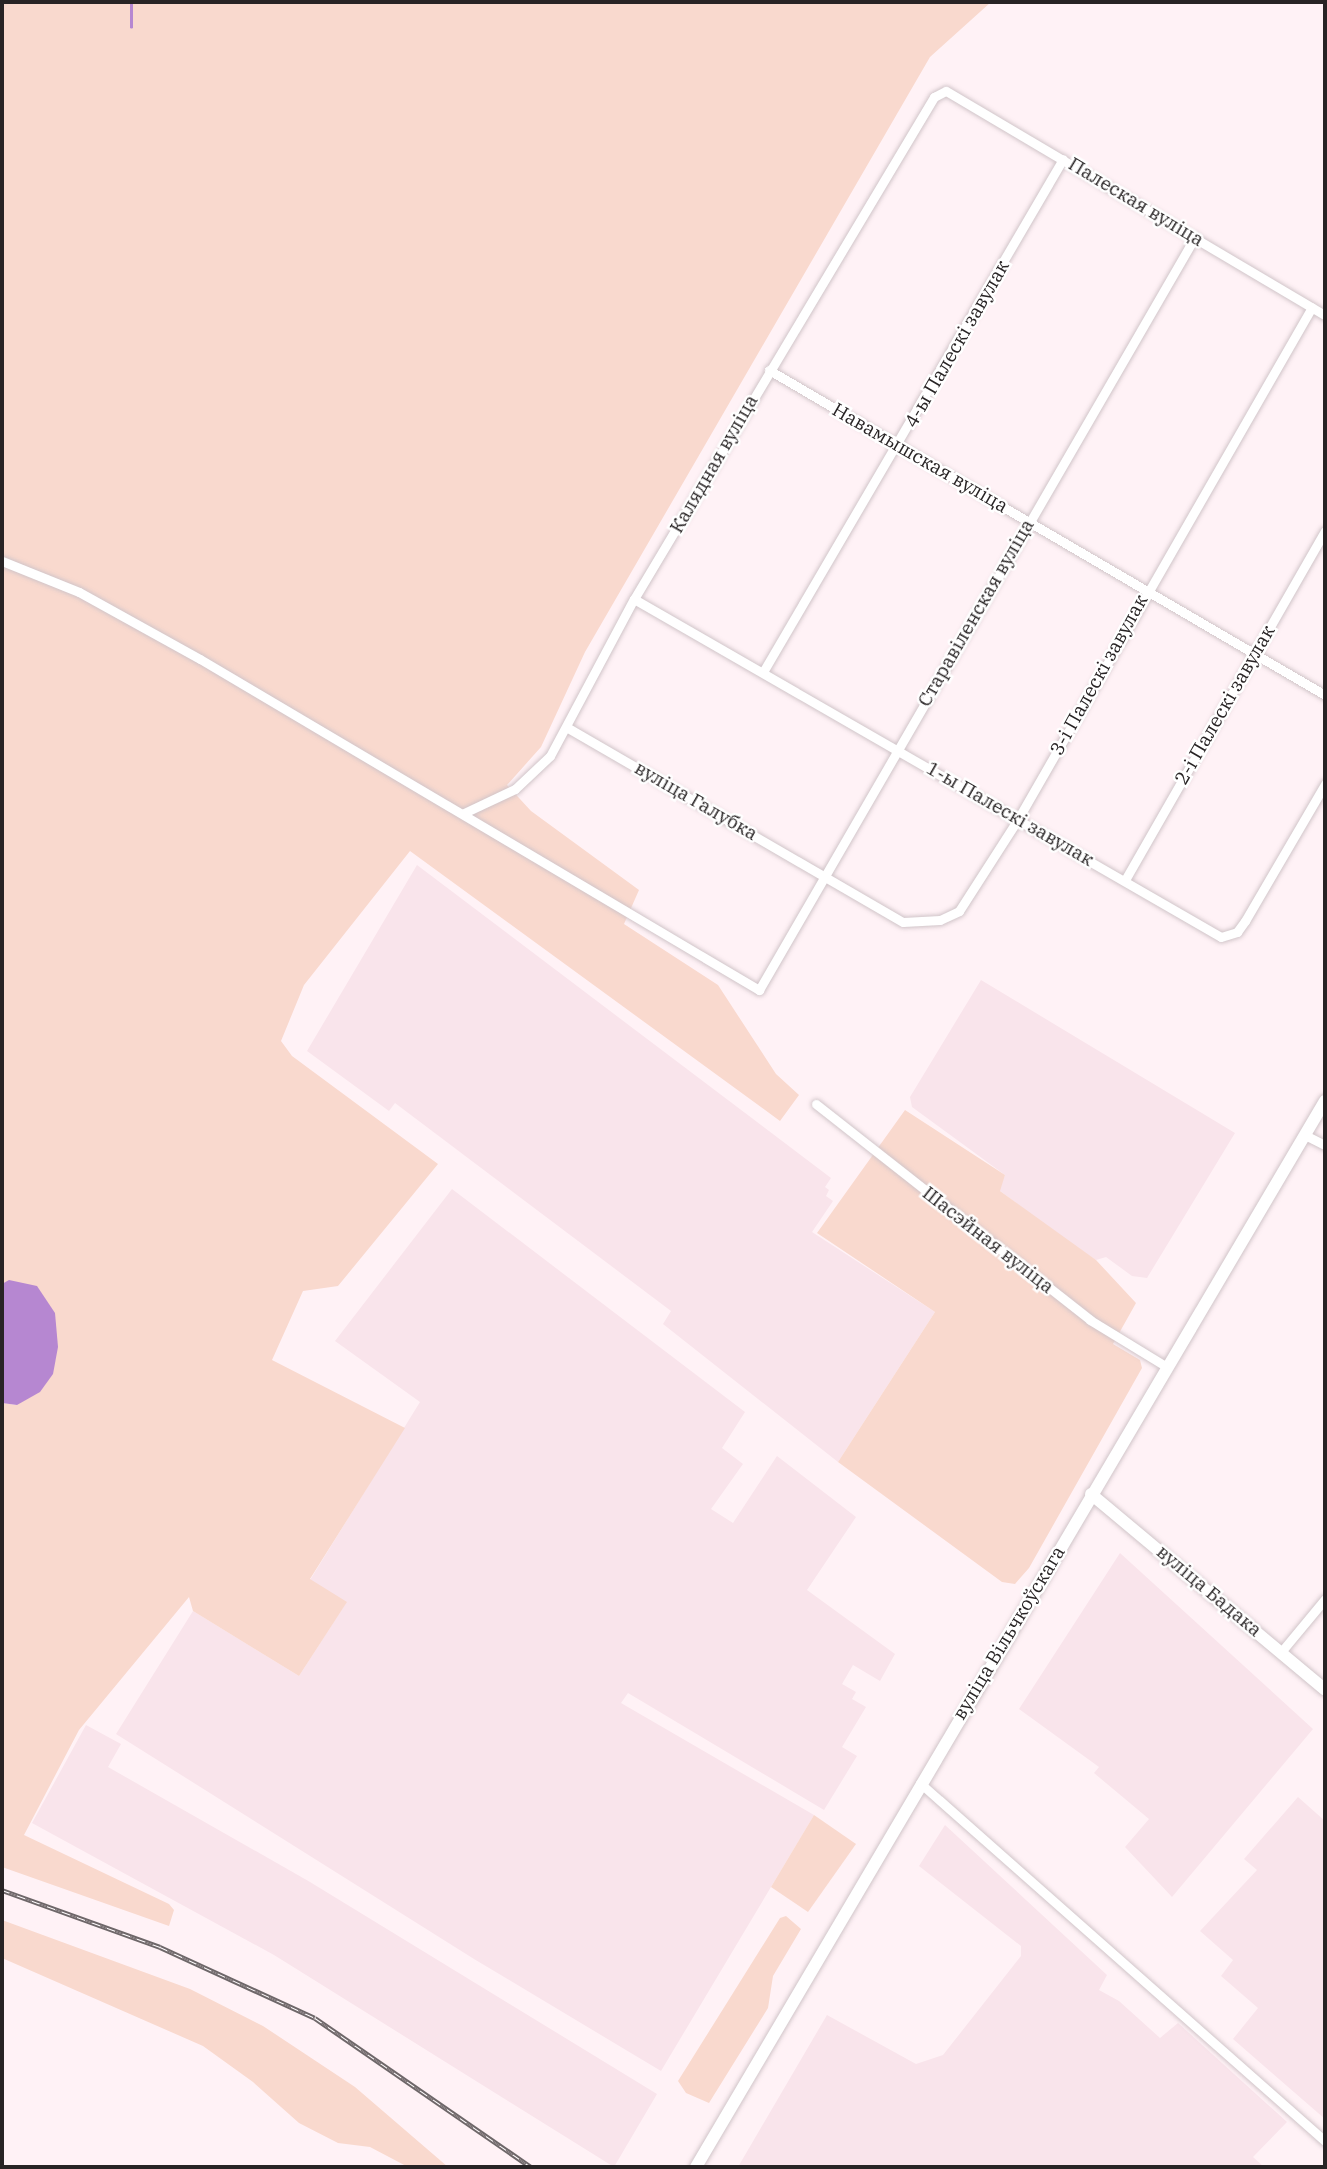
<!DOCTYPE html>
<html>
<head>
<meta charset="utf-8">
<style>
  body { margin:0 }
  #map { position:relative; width:1327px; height:2169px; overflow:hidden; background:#fff2f6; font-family:"IBM Plex Serif",serif }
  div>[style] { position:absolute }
  .built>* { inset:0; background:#f9e4eb }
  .green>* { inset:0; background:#f9d9ce }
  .water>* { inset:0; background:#b687d1 }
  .stream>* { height:2.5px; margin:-1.25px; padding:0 1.25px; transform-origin:1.25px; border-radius:1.25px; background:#b687d1 }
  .roads { filter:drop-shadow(0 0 2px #d1c5c9) drop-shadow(0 0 2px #d1c5c9) }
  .minor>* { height:9px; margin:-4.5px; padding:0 4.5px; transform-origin:4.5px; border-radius:4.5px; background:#fff }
  .secondary>* { height:12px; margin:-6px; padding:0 6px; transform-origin:6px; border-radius:6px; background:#fff }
  .rail>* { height:5px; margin-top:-2.5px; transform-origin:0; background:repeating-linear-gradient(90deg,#fff 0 8px,#6e6769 0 16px); box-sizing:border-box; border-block:2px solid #6e6769 }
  span { translate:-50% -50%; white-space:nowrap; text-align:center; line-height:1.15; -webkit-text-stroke:5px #fff; paint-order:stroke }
  .street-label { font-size:19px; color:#282425 }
  .frame { position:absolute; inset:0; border:4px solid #282425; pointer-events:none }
</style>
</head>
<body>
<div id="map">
  <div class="built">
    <div style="clip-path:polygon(417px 865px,831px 1178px,825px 1187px,829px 1190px,826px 1196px,833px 1201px,812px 1232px,935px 1312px,838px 1462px,663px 1324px,671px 1311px,395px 1103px,389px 1111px,307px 1051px)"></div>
    <div style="clip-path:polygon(981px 980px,1235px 1133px,1147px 1278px,1132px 1276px,1106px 1257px,1096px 1260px,1067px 1242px,999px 1190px,1005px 1175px,912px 1107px,910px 1097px)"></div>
    <div style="clip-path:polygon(452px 1189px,745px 1412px,722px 1448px,743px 1464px,711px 1509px,733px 1523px,777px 1456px,856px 1517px,807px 1590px,895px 1654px,880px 1681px,853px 1665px,842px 1684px,856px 1692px,852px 1699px,866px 1707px,842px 1747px,857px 1756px,824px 1810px,628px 1693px,621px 1703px,814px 1815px,661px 2071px,474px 1959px,116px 1734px,193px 1611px,299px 1676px,346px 1603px,310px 1580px,420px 1402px,335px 1341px)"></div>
    <div style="clip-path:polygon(1120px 1553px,1313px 1729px,1172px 1897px,1125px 1847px,1149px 1819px,1094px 1773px,1099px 1767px,1019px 1709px)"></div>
    <div style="clip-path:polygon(86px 1725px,121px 1744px,108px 1767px,310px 1882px,657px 2094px,614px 2167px,274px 1955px,32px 1823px)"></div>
    <div style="clip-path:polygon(1298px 1797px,1325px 1821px,1325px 2119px,1233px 2039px,1258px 2008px,1221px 1976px,1233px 1960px,1200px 1931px,1257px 1870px,1244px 1859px)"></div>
    <div style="clip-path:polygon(945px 1825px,1107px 1975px,1099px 1990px,1119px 2001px,1160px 2038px,1178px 2023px,1287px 2122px,1253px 2157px,1264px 2167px,738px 2167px,827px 2015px,916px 2064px,943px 2055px,1021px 1956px,1021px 1946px,919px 1866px)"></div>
  </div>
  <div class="green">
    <div style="clip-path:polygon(2px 2px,991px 2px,930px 57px,585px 652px,541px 747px,507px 785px,531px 811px,639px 890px,624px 924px,718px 985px,776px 1074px,799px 1095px,780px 1121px,410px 851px,304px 985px,281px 1041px,292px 1056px,438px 1164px,338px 1286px,303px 1291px,272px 1360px,405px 1428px,310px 1579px,347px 1602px,299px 1676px,193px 1611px,189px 1597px,79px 1730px,24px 1835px,169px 1904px,174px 1910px,169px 1926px,2px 1867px,2px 1403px,17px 1405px,9px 1281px,2px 1284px)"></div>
    <div style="clip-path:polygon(905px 1110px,1005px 1175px,1000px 1191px,1096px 1260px,1136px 1303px,1113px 1344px,1140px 1360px,1142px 1368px,1029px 1568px,1015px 1584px,1002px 1582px,838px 1462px,935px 1312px,817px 1233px)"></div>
    <div style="clip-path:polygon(814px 1815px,856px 1844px,808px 1912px,771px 1887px)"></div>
    <div style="clip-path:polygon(786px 1916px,801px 1929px,773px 1976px,768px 2008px,709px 2103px,686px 2093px,678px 2081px,780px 1918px)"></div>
    <div style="clip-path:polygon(2px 1920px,190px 1989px,263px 2026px,355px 2087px,448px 2167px,408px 2167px,370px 2147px,338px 2143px,299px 2123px,253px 2082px,203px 2046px,2px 1958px)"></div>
  </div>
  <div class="water">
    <div style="clip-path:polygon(9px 1280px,37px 1286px,55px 1313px,58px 1347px,53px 1374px,40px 1392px,17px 1405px,2px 1403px,2px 1284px)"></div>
  </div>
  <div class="stream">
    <div style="left:131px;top:27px;width:25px;rotate:-90deg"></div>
  </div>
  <div class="roads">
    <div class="minor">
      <div style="left:769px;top:370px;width:644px;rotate:30.31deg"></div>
      <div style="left:2px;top:561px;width:83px;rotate:21.9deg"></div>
      <div style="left:79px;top:592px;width:138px;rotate:29deg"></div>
      <div style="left:200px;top:659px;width:650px;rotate:30.63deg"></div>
      <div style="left:759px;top:990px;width:870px;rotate:-59.93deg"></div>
      <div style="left:634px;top:599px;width:677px;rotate:29.93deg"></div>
      <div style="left:1221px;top:937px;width:17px;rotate:-17deg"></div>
      <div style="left:1237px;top:932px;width:14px;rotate:-54deg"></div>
      <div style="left:1245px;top:921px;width:159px;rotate:-59.7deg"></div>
      <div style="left:763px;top:672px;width:594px;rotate:-59.68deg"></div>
      <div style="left:568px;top:728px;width:387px;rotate:30.1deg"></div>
      <div style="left:903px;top:922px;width:37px;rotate:-3deg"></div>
      <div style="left:940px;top:920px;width:21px;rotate:-25deg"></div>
      <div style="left:959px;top:911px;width:109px;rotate:-57.3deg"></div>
      <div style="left:1018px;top:819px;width:590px;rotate:-60.13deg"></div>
      <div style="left:464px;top:813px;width:56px;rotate:-25.2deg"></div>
      <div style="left:515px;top:789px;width:48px;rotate:-43.3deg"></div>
      <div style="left:550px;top:756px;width:178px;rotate:-61.9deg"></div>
      <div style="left:634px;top:599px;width:585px;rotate:-59.14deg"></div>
      <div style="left:934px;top:97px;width:13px;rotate:-27deg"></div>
      <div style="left:946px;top:91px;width:440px;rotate:30.6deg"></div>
      <div style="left:1125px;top:880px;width:402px;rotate:-60.2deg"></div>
      <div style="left:816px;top:1104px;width:349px;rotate:38.2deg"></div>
      <div style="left:1090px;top:1320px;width:90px;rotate:31.4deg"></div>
      <div style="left:1305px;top:1135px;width:22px;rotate:27deg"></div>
      <div style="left:1281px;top:1652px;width:69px;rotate:-50.3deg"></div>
      <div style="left:920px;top:1783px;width:541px;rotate:41.48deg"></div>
    </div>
    <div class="secondary">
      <div style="left:1091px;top:1494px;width:305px;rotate:39.9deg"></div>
      <div style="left:696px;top:2167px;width:1238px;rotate:-59.46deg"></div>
    </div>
  </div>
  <div class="rail">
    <div style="left:2px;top:1890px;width:168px;rotate:19.8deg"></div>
    <div style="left:160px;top:1947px;width:170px;rotate:24.6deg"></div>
    <div style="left:315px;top:2018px;width:262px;rotate:34.6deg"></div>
  </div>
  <div class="street-label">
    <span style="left:1136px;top:202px;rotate:31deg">Палеская вуліца</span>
    <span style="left:957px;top:344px;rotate:-60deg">4-ы Палескі завулак</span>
    <span style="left:920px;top:458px;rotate:30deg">Навамышская вуліца</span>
    <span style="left:714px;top:464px;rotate:-60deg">Калядная вуліца</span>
    <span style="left:976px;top:613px;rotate:-60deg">Старавіленская вуліца</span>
    <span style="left:1099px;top:675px;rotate:-61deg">3-і Палескі завулак</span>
    <span style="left:1225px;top:705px;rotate:-60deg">2-і Палескі завулак</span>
    <span style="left:696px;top:801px;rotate:30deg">вуліца Галубка</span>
    <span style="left:1010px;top:814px;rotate:30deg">1-ы Палескі завулак</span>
    <span style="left:988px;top:1240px;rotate:38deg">Шасэйная вуліца</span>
    <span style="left:1209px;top:1591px;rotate:40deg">вуліца Бадака</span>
    <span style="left:1009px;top:1633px;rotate:-59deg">вуліца Вільчкоўскага</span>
  </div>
  <div class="frame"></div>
</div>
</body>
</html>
